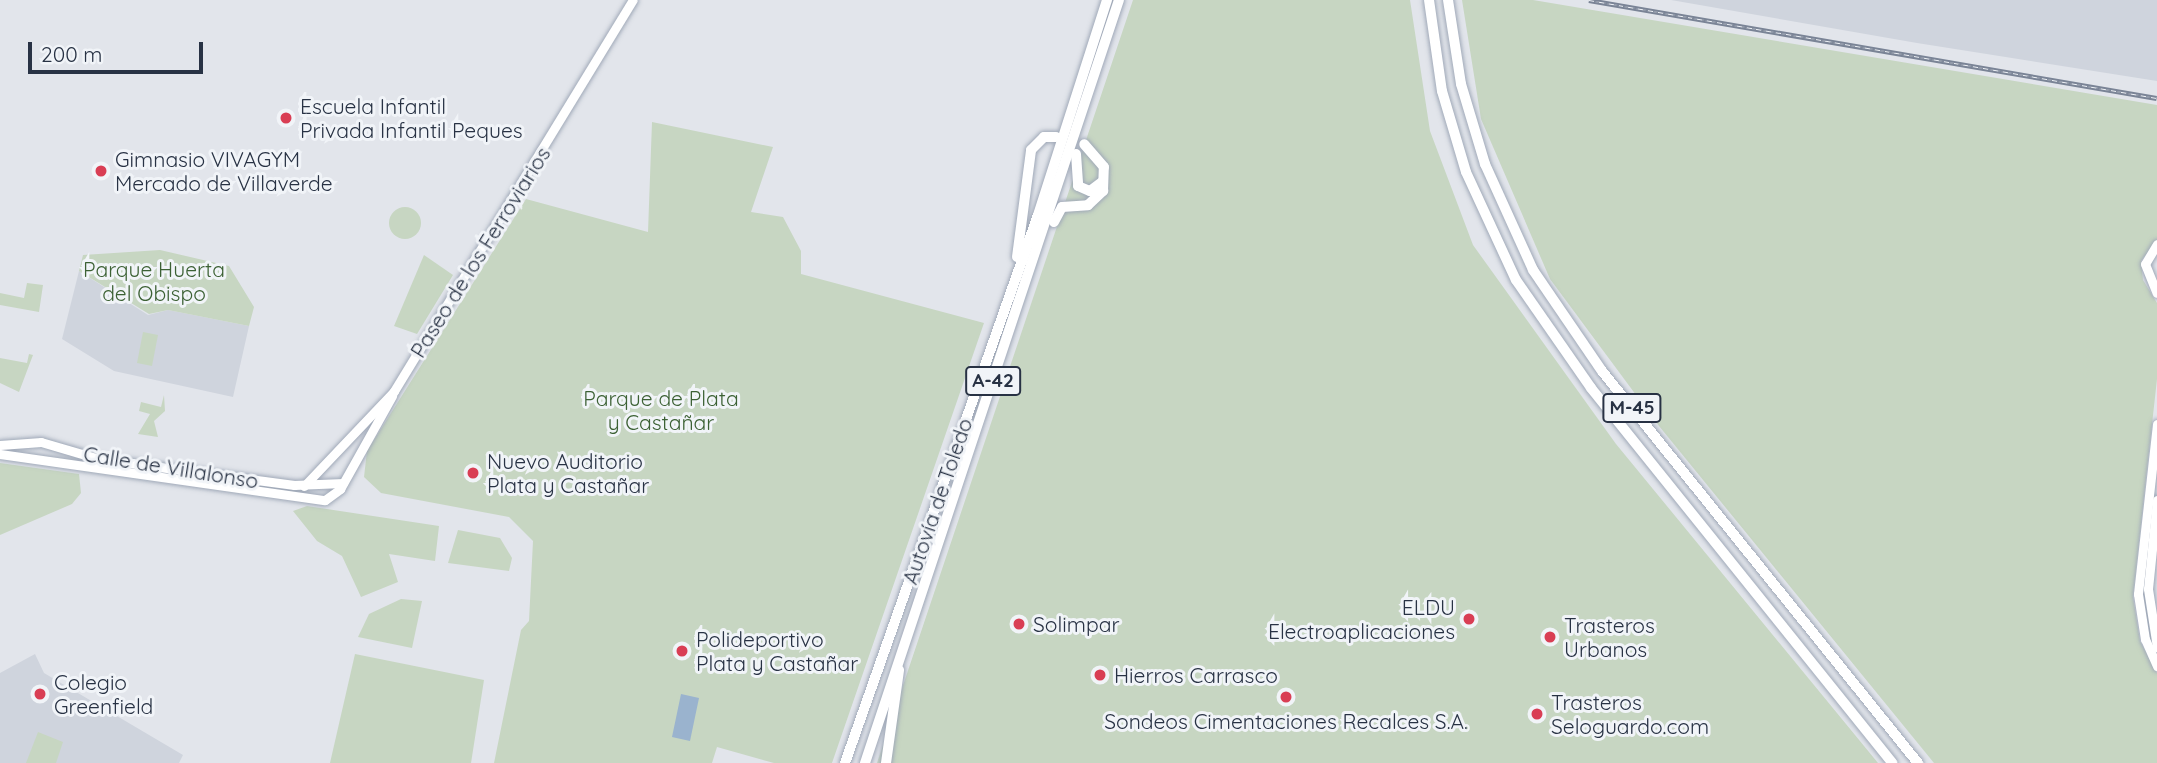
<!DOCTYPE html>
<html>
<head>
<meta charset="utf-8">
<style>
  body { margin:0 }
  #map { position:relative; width:2157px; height:763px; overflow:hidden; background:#e2e5eb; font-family:Quicksand,sans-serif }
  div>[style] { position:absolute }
  .built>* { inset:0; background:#cfd4dd }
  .green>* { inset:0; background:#c7d6c2 }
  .round { border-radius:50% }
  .water>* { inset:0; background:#9ab3ce }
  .roads { filter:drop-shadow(0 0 2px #a0a9b8) drop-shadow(0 0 2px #a0a9b8) }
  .major>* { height:9px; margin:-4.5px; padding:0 4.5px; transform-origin:4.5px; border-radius:4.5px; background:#fff }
  .highway>* { height:10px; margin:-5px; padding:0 5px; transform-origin:5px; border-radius:5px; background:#fff }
  .rail>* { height:4.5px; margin-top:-2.25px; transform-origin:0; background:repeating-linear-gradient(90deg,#f1f4f8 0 5px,#7a8496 0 10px); box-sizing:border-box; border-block:2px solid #7a8496 }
  .dots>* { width:19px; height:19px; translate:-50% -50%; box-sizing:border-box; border:4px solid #f1f4f8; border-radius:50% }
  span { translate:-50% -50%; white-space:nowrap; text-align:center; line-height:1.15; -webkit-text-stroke:6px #f1f4f8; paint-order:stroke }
  .shield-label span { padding:2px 5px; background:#f1f4f8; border:2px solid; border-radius:5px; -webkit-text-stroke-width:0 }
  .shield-label { font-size:19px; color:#283244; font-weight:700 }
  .poi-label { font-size:21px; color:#283244 }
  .left { translate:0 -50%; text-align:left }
  .right { translate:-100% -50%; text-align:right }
  .street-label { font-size:21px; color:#283244 }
  .park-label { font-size:21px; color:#3c6134 }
  .scale { position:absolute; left:28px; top:42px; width:175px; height:32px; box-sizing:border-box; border:4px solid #283244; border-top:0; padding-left:9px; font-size:21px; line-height:24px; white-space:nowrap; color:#283244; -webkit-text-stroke:5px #f1f4f8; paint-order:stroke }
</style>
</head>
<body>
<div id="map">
  <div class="built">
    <div style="clip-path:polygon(1671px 0,2157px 0,2157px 81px,1917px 43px)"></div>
    <div style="clip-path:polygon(79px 271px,148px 315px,168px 310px,249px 326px,233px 397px,114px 371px,62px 339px)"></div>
    <div style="clip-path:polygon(35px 654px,44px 673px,183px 755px,179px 763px,0 763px,0 673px)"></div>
  </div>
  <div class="green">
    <div style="clip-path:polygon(1133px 0,1410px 0,1430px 131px,1473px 245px,1616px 444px,1878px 763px,877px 763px)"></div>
    <div style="clip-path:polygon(1462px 0,1533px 0,2157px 105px,2157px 240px,2141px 261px,2143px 280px,2157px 303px,2157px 379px,2133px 597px,2140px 641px,2157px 673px,2157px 763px,1934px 763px,1659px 426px,1550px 279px,1481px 119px)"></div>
    <div style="clip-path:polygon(652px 122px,773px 147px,751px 212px,783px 217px,801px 251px,801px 274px,984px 323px,832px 763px,774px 763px,717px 747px,712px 763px,494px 763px,521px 630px,529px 621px,533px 541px,509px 517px,381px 493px,364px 477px,367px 451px,526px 199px,648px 232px)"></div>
    <div class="round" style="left:389px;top:207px;width:32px;height:32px"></div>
    <div style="clip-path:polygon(160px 250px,229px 266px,254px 307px,249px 326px,168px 310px,149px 314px,79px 271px,83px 255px)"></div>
    <div style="clip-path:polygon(424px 255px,453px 275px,417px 334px,394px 326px)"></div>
    <div style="clip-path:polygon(27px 283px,43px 285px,39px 312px,0 305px,0 293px,24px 298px)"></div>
    <div style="clip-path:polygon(143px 332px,158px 335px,152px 366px,137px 363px)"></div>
    <div style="clip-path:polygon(29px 354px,33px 355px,19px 392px,0 383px,0 358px,27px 363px)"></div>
    <div style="clip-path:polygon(164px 395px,165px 411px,154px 421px,158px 437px,138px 434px,150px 414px,139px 411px,141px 402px,161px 407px)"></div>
    <div style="clip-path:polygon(0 463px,79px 474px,81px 493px,72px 504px,0 535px)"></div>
    <div style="clip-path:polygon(307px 506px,439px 526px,435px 561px,389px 554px,398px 582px,361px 597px,342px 556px,317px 541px,293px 511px)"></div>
    <div style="clip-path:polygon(458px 530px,500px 538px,512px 558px,509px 571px,448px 563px)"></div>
    <div style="clip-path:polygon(401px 599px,422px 601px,412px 648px,358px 637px,369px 614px)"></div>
    <div style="clip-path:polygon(355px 654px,484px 680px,471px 763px,330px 763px)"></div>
    <div style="clip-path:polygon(38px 732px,63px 742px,56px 763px,26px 763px)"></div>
  </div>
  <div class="water">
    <div style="clip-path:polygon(681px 694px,699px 698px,690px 741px,672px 737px)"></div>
  </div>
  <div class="roads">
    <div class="major">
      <div style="left:2157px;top:244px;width:23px;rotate:121deg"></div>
      <div style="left:2145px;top:264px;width:31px;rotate:68deg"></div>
      <div style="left:2157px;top:424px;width:171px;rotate:96.4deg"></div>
      <div style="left:2138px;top:594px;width:46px;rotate:81.2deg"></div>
      <div style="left:2145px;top:639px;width:30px;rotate:66deg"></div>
      <div style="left:0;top:445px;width:41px;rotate:-4.2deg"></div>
      <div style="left:41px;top:442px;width:60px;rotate:16.3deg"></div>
      <div style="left:99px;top:459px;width:197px;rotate:7.6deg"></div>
      <div style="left:294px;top:485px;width:49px;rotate:-2.3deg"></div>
      <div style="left:0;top:454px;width:328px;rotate:8.1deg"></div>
      <div style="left:325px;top:500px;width:19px;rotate:-36deg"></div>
      <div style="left:340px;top:489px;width:107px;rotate:-60.8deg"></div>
      <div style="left:304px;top:486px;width:131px;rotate:-46.5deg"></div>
      <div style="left:394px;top:391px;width:458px;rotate:-58.6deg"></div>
      <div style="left:2157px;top:500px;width:89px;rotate:95.8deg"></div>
      <div style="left:2148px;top:589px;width:59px;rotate:81.2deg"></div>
    </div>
    <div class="highway">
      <div style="left:1429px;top:0;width:92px;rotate:81.9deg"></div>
      <div style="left:1442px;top:91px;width:84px;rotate:73.5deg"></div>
      <div style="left:1466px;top:172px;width:119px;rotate:65.2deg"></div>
      <div style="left:1516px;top:280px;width:131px;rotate:55.2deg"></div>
      <div style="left:1591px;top:388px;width:481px;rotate:51.2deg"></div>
      <div style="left:1448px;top:0;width:85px;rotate:81.2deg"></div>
      <div style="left:1461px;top:84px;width:84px;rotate:73.3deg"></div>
      <div style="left:1485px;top:164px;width:116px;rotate:65.6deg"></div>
      <div style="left:1533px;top:270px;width:122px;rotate:55.7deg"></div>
      <div style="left:1602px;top:371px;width:504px;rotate:51.13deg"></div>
      <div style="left:1076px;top:154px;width:32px;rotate:86deg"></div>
      <div style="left:1078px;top:186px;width:13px;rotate:23deg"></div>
      <div style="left:1090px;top:191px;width:15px;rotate:-37deg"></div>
      <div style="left:1054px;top:222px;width:17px;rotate:-62deg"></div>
      <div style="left:1062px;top:207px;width:26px;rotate:-4deg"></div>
      <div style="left:1088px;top:205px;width:21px;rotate:-43deg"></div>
      <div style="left:1103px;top:191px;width:24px;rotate:-88deg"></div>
      <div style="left:1104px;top:167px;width:30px;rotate:-131deg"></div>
      <div style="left:1017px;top:257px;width:108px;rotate:-82.5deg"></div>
      <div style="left:1031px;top:150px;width:18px;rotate:-45deg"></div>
      <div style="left:1044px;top:137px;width:12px"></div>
      <div style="left:845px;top:763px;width:581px;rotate:-70.6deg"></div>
      <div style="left:1038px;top:215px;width:226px;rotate:-72.2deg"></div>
      <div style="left:865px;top:763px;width:804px;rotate:-71.59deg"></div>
      <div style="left:886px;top:763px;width:94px;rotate:-82deg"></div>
    </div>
  </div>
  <div class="rail">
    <div style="left:1589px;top:0;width:576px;rotate:9.79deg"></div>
  </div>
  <div class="dots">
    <div style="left:286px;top:118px;background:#d93e54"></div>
    <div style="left:101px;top:171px;background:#d93e54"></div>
    <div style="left:473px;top:473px;background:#d93e54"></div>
    <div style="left:1469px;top:619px;background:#d93e54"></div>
    <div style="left:1019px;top:624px;background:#d93e54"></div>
    <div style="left:1550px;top:637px;background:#d93e54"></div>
    <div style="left:682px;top:651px;background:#d93e54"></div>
    <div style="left:1100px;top:675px;background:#d93e54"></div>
    <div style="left:40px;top:694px;background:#d93e54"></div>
    <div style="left:1286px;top:697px;background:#d93e54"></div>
    <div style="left:1537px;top:714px;background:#d93e54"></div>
  </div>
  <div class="shield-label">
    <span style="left:993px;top:381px">A-42</span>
    <span style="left:1632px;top:408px">M-45</span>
  </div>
  <div class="poi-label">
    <span class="left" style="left:300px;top:118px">Escuela Infantil<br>Privada Infantil Peques</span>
    <span class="left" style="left:115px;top:171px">Gimnasio VIVAGYM<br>Mercado de Villaverde</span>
    <span class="left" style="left:487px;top:473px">Nuevo Auditorio<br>Plata y Castañar</span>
    <span class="right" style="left:1455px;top:619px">ELDU<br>Electroaplicaciones</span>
    <span class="left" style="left:1033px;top:624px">Solimpar</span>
    <span class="left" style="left:1564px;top:637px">Trasteros<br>Urbanos</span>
    <span class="left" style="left:696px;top:651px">Polideportivo<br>Plata y Castañar</span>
    <span class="left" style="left:1114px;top:675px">Hierros Carrasco</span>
    <span class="left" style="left:54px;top:694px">Colegio<br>Greenfield</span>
    <span class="left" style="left:1551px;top:714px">Trasteros<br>Seloguardo.com</span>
    <span style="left:1286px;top:721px">Sondeos Cimentaciones Recalces S.A.</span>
  </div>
  <div class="street-label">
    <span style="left:480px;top:252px;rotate:-58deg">Paseo de los Ferroviarios</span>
    <span style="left:171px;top:467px;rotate:9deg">Calle de Villalonso</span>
    <span style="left:937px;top:501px;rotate:-71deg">Autovía de Toledo</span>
  </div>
  <div class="park-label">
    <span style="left:154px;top:281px">Parque Huerta<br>del Obispo</span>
    <span style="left:661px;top:410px">Parque de Plata<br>y Castañar</span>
  </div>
  <div class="scale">200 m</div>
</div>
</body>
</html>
